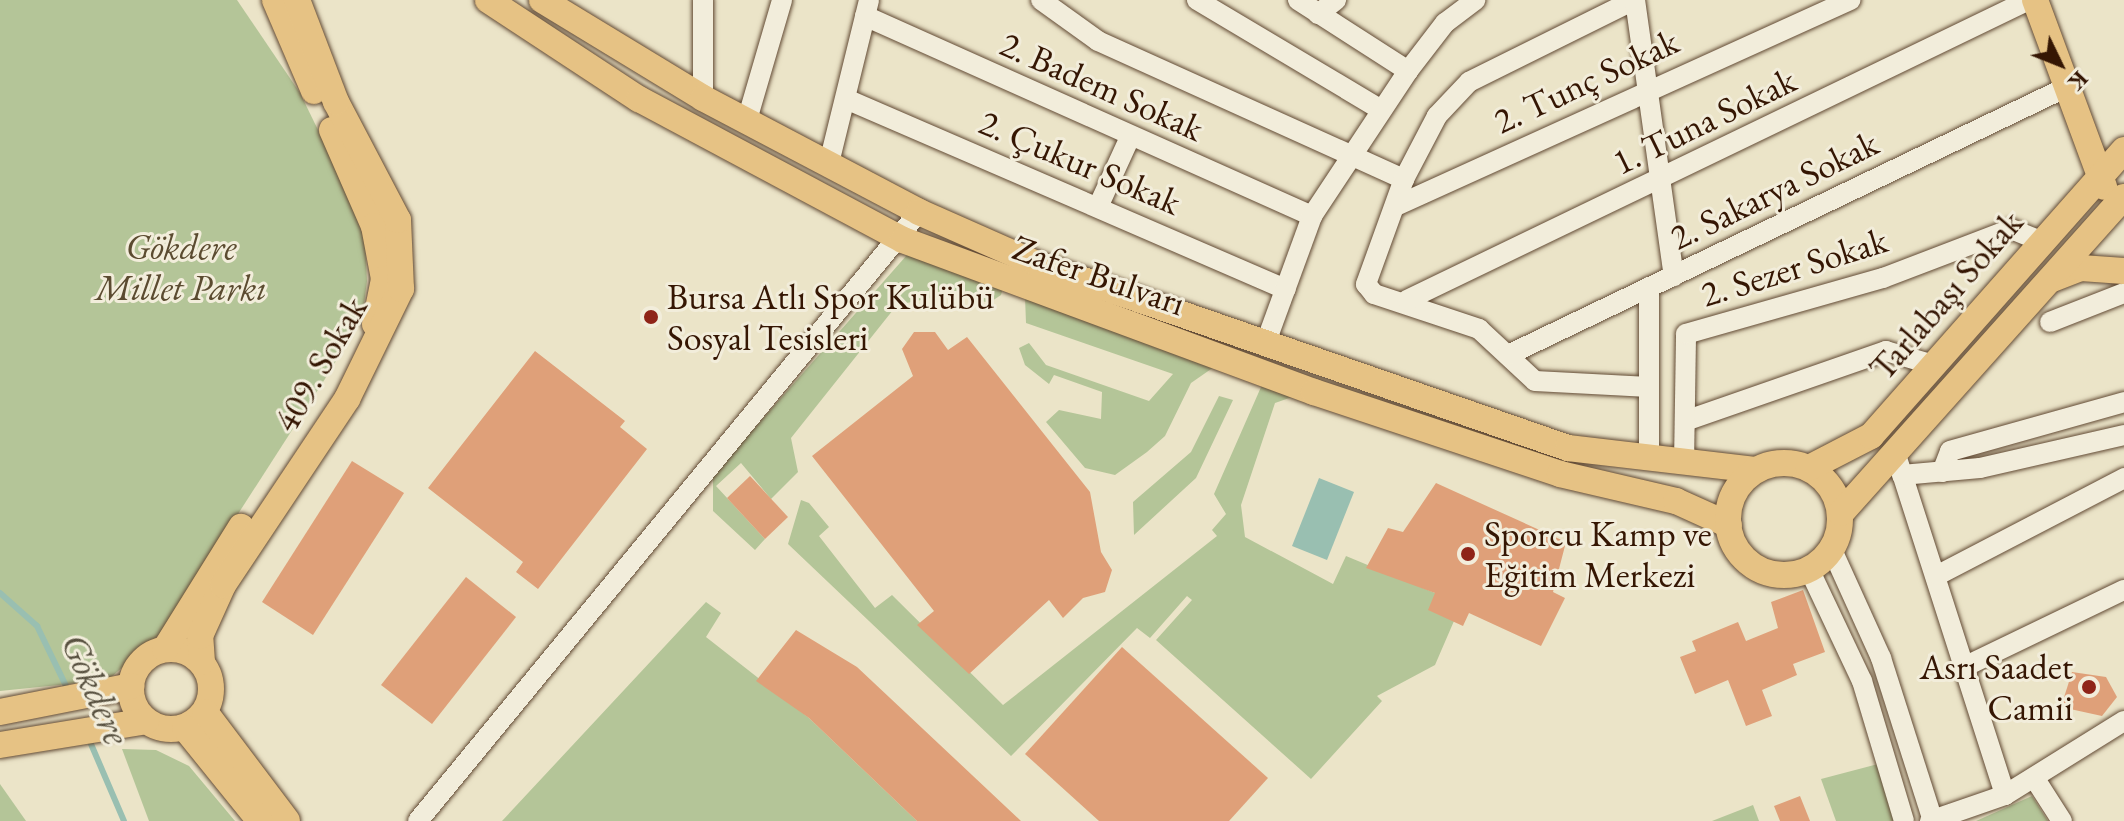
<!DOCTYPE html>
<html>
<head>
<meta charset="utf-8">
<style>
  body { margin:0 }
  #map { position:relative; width:2124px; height:821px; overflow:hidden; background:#ebe4c8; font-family:"EB Garamond",serif }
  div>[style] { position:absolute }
  .green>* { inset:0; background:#b4c598 }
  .water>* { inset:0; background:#99bfb1 }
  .stream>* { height:6px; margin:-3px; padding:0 3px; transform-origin:3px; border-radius:3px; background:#99bfb1 }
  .building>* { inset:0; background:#dfa079 }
  .roads { filter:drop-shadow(0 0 2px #624a34) drop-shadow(0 0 2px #624a34) }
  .minor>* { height:20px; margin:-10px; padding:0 10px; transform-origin:10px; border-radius:10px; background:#f2eddb }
  .major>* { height:26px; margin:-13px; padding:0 13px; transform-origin:13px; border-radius:13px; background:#e6c284 }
  .major>.ring { margin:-13px; padding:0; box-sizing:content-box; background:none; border:26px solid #e6c284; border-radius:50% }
  .dots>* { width:22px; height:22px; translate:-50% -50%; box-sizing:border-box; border:4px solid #f2eddb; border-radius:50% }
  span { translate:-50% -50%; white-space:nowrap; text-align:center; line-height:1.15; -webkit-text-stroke:6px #f2eddb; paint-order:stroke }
  .street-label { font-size:36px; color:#351603 }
  .park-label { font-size:36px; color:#5b4b30; font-style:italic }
  .poi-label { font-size:36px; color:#351603 }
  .left { translate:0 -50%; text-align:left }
  .right { translate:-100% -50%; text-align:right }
  .water-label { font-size:38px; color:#585140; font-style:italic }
  .north { position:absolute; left:2020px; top:24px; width:80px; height:80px; -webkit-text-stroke:6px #f2eddb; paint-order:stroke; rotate:133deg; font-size:22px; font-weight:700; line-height:32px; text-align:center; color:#351603 }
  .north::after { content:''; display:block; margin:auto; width:28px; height:36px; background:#351603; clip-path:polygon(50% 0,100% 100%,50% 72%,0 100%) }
</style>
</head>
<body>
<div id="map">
  <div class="green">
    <div style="clip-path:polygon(0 0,237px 0,300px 93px,339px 173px,365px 240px,367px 281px,363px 312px,332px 368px,162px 632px,108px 680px,0 691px)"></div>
    <div style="clip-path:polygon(914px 247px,1003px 288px,1001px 295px,989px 303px,955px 293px,897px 305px,791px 438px,798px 472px,771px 499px,741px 463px,716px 486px,765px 539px,755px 550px,713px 511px,713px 475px)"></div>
    <div style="clip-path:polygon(1025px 297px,1214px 367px,1191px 383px,1165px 436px,1147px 452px,1115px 475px,1085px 468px,1046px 422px,1059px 410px,1101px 419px,1102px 392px,1054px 375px,1049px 384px,1025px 365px,1019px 348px,1029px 343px,1046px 365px,1149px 401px,1173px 374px,1026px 323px)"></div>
    <div style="clip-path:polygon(1265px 378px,1295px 396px,1275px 403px,1241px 505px,1245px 537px,1333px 584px,1346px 556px,1435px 593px,1454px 621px,1435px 665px,1377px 696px,1382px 701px,1311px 779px,1156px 640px,1192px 600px,1187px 596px,1150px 638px,1137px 628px,1011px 756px,788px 544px,801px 500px,809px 503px,829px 527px,819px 536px,875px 608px,892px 595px,1003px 705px,1217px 536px,1212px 530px,1226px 514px,1214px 494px)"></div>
    <div style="clip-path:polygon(1219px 396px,1233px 400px,1196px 478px,1134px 535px,1133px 502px,1191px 452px)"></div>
    <div style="clip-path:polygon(706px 602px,721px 613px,706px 637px,809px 718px,917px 821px,502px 821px)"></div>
    <div style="clip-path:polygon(122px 749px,156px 750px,189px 766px,235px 821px,149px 821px)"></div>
    <div style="clip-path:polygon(1878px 764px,1896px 821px,1836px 821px,1821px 779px)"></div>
    <div style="clip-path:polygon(0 784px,26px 821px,0 821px)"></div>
    <div style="clip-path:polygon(2032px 796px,2048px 821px,1976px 821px)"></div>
    <div style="clip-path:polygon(1753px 805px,1759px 821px,1712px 821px)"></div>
  </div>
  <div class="water">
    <div style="clip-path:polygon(1319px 478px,1354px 492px,1327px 560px,1292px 546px)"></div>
  </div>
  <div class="stream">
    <div style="left:0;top:593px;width:50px;rotate:41.7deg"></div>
    <div style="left:37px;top:626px;width:71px;rotate:64.2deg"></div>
    <div style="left:88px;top:737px;width:91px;rotate:66.8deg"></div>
  </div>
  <div class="building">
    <div style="clip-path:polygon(914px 332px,935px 332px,948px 350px,967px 337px,1090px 492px,1101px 552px,1112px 570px,1105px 592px,1083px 598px,1063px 618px,1049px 600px,969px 674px,917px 625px,934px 611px,812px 456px,913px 376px,902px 349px)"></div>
    <div style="clip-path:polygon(535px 351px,625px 421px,620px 427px,647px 449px,538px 589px,516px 572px,523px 562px,428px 488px)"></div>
    <div style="clip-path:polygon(352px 461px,404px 493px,313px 635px,262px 602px)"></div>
    <div style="clip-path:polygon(750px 476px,788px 517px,765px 539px,727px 498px)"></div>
    <div style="clip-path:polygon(1436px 483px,1566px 542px,1553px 592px,1565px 598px,1541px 646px,1469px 613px,1463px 626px,1428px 610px,1435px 593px,1366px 568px,1388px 528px,1403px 532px)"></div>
    <div style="clip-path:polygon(466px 577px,516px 617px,432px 724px,381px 685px)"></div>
    <div style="clip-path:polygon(1803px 590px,1825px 652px,1793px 664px,1797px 675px,1762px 690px,1772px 716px,1746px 726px,1728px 680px,1695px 694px,1680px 657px,1696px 651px,1692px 641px,1738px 622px,1746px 641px,1778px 628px,1771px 602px)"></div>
    <div style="clip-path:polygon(796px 630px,857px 667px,1021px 821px,917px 821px,809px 718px,756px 681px)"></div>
    <div style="clip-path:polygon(1122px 647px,1268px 778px,1229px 821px,1099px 821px,1025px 754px)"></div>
    <div style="clip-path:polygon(2072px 672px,2106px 677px,2117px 697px,2102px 716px,2061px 707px)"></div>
    <div style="clip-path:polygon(1800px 796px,1810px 821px,1780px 821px,1774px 806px)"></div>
  </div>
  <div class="roads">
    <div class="minor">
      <div style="left:1041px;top:0;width:70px;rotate:35.7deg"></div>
      <div style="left:1098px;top:41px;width:336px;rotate:24.3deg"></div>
      <div style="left:1197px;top:0;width:213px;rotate:30.8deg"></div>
      <div style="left:1298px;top:0;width:131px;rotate:32.8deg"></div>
      <div style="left:1634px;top:0;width:184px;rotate:153.6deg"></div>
      <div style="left:1469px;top:82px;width:47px;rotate:133.3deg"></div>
      <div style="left:1437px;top:116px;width:71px;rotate:117.6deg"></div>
      <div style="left:1404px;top:179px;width:112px;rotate:109.9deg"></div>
      <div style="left:1366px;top:284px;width:13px;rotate:51deg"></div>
      <div style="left:1374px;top:294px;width:111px;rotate:18.4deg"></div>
      <div style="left:1479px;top:329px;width:76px;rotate:42.9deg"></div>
      <div style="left:1535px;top:381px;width:114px;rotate:3deg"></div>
      <div style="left:1635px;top:0;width:279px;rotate:82deg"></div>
      <div style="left:1318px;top:14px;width:23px;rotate:-38deg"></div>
      <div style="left:865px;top:16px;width:490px;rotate:24.1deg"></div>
      <div style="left:703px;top:98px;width:98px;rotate:-90deg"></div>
      <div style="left:846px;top:99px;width:479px;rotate:23.4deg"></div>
      <div style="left:747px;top:120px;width:125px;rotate:-73.7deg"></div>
      <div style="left:829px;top:163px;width:168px;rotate:-76.2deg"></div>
      <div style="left:1396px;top:206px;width:499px;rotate:-24.4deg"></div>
      <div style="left:1098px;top:207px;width:77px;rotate:-65.4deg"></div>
      <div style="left:1649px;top:287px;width:172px;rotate:90deg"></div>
      <div style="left:1407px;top:300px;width:691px;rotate:-25.75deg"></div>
      <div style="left:2050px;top:322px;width:79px;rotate:-21.4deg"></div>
      <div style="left:1266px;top:342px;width:134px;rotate:-69.9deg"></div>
      <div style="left:1312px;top:216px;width:174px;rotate:-56.5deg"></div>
      <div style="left:1408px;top:71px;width:61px;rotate:-52.4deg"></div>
      <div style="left:1445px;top:23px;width:38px;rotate:-37deg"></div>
      <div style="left:1508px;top:355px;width:622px;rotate:-25.62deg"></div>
      <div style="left:1685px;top:421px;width:213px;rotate:-19.2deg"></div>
      <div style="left:1886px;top:351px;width:50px;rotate:16.3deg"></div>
      <div style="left:1896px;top:455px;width:357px;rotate:72.2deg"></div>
      <div style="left:1684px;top:464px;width:130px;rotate:-89.1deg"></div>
      <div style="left:1686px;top:334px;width:205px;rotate:-15.9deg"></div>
      <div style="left:1883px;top:278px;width:137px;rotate:-20.9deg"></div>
      <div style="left:2011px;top:229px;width:32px;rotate:22deg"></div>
      <div style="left:1942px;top:472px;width:22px;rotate:-69deg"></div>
      <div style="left:1950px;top:451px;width:181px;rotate:-15.7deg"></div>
      <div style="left:1902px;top:475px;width:78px;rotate:-5.1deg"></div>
      <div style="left:1980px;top:468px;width:148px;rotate:-12.9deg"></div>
      <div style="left:1832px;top:550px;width:119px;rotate:65.6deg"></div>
      <div style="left:1881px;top:658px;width:171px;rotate:72.3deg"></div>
      <div style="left:1809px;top:569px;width:124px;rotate:64.7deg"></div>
      <div style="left:1862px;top:681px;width:146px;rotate:73.3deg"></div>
      <div style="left:1938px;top:575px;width:210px;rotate:-27.5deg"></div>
      <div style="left:1966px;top:666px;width:175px;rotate:-25.7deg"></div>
      <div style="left:2035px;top:779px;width:50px;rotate:57.3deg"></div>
      <div style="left:418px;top:821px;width:789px;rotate:-50.56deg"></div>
      <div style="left:1930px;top:821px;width:79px;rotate:-19.1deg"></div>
      <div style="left:2005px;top:795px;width:140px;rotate:-31.9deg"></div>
    </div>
    <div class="major">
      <div style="left:275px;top:0;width:99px;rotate:66.8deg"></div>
      <div style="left:488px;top:0;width:181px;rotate:33.3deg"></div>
      <div style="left:639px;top:99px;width:299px;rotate:28.1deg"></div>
      <div style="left:903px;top:240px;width:438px;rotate:20.3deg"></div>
      <div style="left:1314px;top:392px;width:259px;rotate:18.4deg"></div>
      <div style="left:1560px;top:474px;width:119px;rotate:13.1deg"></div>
      <div style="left:1676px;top:501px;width:58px;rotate:24.4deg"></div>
      <div style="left:542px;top:0;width:188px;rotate:31.3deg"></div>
      <div style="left:703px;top:98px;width:244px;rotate:27.8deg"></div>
      <div style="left:919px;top:212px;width:129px;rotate:23.8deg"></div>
      <div style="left:1037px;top:264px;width:562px;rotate:19.11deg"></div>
      <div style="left:1568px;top:448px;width:188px;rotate:6.7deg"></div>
      <div style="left:2035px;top:0;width:199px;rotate:69.7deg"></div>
      <div style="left:332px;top:130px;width:105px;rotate:66.4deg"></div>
      <div style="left:374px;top:226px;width:54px;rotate:79.3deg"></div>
      <div style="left:384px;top:279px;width:46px;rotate:101.3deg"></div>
      <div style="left:2052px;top:279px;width:31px;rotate:-21deg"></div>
      <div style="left:2081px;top:268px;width:43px;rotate:4deg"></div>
      <div class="ring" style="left:1728px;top:463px;width:86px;height:86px"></div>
      <div style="left:1809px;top:468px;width:70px;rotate:-27.3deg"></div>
      <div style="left:1871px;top:436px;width:382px;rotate:-48.5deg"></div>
      <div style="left:1841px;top:513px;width:424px;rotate:-48.2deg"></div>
      <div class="ring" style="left:131px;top:649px;width:54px;height:54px"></div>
      <div style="left:165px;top:649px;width:144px;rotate:-58.1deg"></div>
      <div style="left:202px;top:662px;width:26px;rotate:-94deg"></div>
      <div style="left:200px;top:636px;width:56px;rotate:-65.7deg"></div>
      <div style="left:223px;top:585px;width:224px;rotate:-56.3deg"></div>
      <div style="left:347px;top:399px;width:123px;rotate:-63.9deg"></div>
      <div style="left:401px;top:289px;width:69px;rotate:-92.5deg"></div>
      <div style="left:398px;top:220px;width:133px;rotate:-117.7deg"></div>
      <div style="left:336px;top:102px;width:109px;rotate:-110.9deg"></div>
      <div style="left:0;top:712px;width:134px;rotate:-11.2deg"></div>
      <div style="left:205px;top:712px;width:136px;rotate:53deg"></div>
      <div style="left:185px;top:728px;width:119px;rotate:51.1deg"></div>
      <div style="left:0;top:745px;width:148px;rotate:-9.3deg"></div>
    </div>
  </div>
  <div class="dots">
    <div style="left:651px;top:317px;background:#8f2418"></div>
    <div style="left:1468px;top:554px;background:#8f2418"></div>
    <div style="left:2089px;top:687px;background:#8f2418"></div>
  </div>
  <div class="street-label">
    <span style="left:1586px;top:81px;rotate:-25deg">2. Tunç Sokak</span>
    <span style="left:1102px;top:86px;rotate:24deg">2. Badem Sokak</span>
    <span style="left:1704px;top:121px;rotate:-26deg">1. Tuna Sokak</span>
    <span style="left:1080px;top:162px;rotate:23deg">2. Çukur Sokak</span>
    <span style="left:1774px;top:190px;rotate:-26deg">2. Sakarya Sokak</span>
    <span style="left:1794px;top:267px;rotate:-17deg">2. Sezer Sokak</span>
    <span style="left:1099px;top:275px;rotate:19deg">Zafer Bulvarı</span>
    <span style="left:1946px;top:295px;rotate:-49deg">Tarlabaşı Sokak</span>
    <span style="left:320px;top:364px;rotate:-60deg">409. Sokak</span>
  </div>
  <div class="park-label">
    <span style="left:181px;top:267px">Gökdere<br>Millet Parkı</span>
  </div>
  <div class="poi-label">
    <span class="left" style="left:667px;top:317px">Bursa Atlı Spor Kulübü<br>Sosyal Tesisleri</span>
    <span class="left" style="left:1484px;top:554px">Sporcu Kamp ve<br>Eğitim Merkezi</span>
    <span class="right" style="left:2073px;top:687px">Asrı Saadet<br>Camii</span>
  </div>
  <div class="water-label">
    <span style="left:96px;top:689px;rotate:66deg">Gökdere</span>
  </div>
  <div class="north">K</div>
</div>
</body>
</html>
